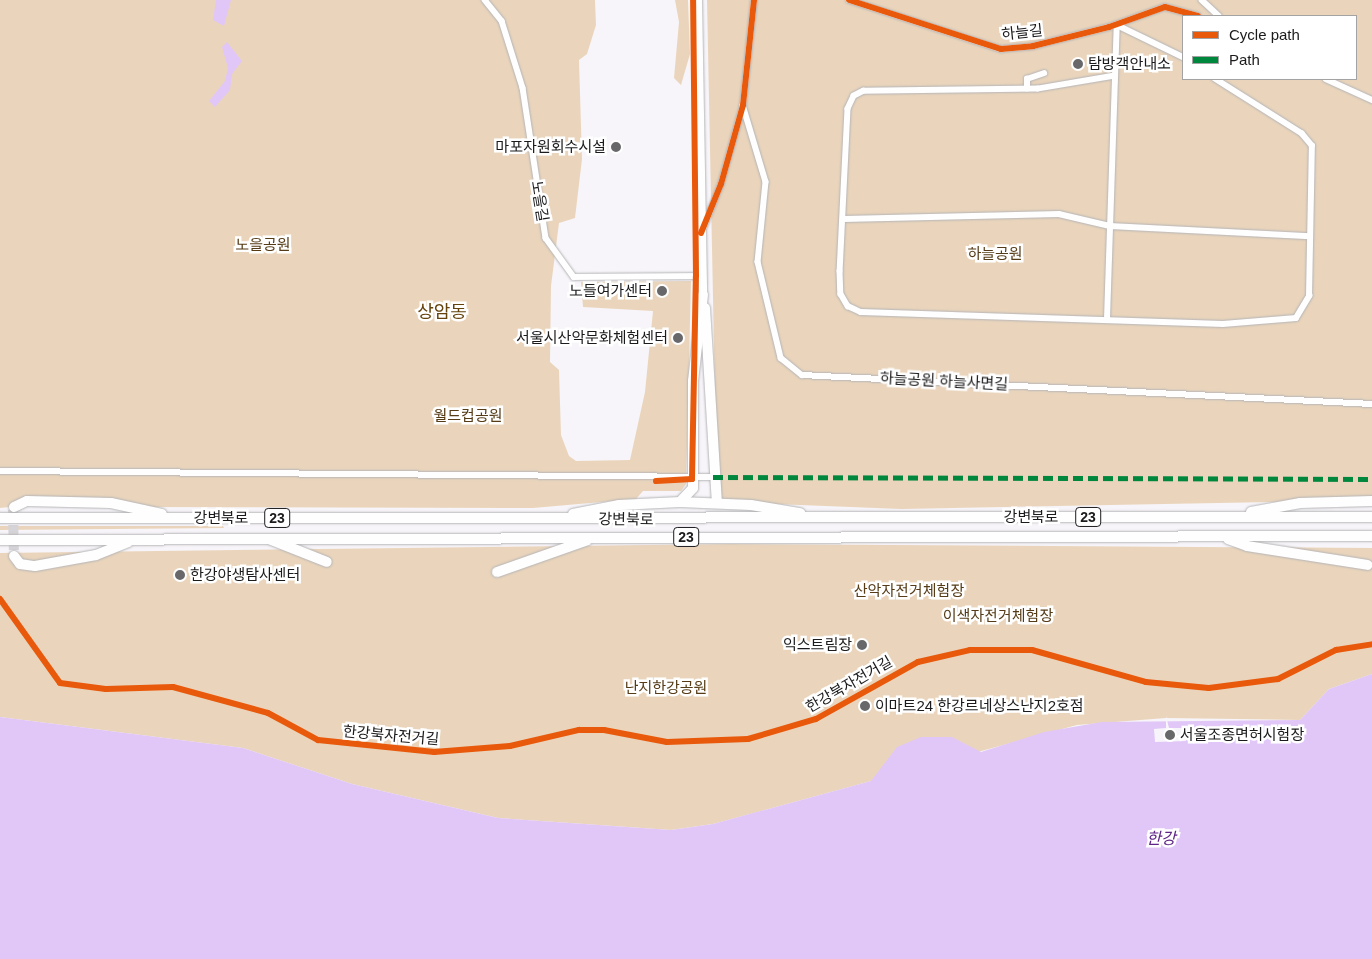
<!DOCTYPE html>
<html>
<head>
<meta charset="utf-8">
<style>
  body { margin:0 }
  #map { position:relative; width:1372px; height:959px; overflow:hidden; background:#f7f5f9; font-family:Helvetica,"Noto Sans KR",sans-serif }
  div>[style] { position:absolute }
  .green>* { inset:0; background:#ead5bc }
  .water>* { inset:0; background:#e1c7f8 }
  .pier>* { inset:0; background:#f7f5f9 }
  .trunk-tunnel>* { height:10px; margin-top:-5px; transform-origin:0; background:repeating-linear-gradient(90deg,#d6d4d8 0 10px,transparent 0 15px) }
  .roads { filter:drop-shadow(0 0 1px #b5b4b6) drop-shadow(0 0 1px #b5b4b6) }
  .minor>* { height:5.5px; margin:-2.75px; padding:0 2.75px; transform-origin:2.75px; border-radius:2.75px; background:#fefefe }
  .tertiary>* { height:8px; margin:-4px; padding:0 4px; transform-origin:4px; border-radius:4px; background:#fefefe }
  .trunk>* { height:10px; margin:-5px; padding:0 5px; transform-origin:5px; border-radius:5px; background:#fefefe }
  .quiet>* { height:5px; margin-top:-2.5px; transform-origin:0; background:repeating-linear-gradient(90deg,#00873e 0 10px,transparent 0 15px) }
  .cycleway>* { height:6px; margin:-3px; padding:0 3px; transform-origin:3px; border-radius:3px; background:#e8590c }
  .dots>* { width:14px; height:14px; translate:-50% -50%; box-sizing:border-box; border:2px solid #fff; border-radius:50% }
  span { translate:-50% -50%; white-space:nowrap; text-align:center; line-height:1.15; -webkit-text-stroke:5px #fff; paint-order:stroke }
  .shield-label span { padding:1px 4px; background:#fff; border:1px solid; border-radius:4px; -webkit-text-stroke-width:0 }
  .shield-label { font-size:14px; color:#1b1a1c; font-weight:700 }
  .street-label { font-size:15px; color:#1b1a1c }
  .poi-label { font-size:15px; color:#1b1a1c }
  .left { translate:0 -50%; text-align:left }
  .right { translate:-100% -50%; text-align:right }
  .park-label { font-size:15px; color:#553b16 }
  .water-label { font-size:16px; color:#5e2486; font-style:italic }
  .quarter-label { font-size:18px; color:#64420c }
  .legend { position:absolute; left:1182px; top:15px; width:175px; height:65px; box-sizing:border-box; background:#fff; border:1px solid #a4a3a4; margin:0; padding:6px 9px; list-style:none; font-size:15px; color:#1b1a1c }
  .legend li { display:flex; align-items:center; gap:10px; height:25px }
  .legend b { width:25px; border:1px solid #a4a3a4 }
</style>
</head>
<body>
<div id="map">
  <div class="green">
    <div style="clip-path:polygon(0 0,595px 0,596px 25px,587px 54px,579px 60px,582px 159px,575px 218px,559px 223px,551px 286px,550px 362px,559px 370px,561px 435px,569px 456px,576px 461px,630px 460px,645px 392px,653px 311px,583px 307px,581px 282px,691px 281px,686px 484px,681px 491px,643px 491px,636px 499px,533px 508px,138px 507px,47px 503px,0 508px)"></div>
    <div style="clip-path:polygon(675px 0,688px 0,690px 54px,681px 85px,674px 78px,679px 22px)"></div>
    <div style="clip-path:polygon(evenodd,707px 0,1372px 0,1372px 500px,901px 509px,723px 502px,717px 497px,707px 0,1183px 16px,1356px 16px,1356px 79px,1183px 79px,1183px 16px)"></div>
    <div style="clip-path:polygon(0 526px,223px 526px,224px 528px,0 530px)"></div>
    <div style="clip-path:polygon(730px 544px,1372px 548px,1372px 674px,1329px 689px,1300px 720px,1166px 718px,1077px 725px,713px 824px,671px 830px,498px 818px,352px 784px,243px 748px,0 717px,0 553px)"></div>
  </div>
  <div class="water">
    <div style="clip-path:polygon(216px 0,231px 0,224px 26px,213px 20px)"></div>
    <div style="clip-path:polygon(227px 42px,242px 61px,232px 74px,230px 90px,215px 107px,209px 101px,225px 81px,228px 68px,222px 47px)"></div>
    <div style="clip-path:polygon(1372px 674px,1372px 959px,0 959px,0 717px,243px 748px,352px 784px,498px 818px,671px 830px,713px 824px,871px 781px,897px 747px,921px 737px,952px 737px,981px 752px,1044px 732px,1102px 722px,1300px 720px,1329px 689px)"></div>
  </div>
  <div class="pier">
    <div style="clip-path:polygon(1166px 716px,1169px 728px,1185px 728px,1186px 741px,1155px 742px,1154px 729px,1166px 728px)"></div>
  </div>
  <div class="trunk-tunnel">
    <div style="left:13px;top:510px;width:46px;rotate:88.8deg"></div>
  </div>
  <div class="roads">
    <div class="minor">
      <div style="left:485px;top:0;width:27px;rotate:51deg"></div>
      <div style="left:502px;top:21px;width:70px;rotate:72.6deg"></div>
      <div style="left:523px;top:88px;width:152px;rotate:81.3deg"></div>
      <div style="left:546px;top:238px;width:48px;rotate:54.3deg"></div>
      <div style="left:574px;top:277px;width:128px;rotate:-0.4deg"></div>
      <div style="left:849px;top:0;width:160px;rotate:17.9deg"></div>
      <div style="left:1001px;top:49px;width:32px;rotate:-5deg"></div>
      <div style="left:1033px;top:46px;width:78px;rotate:-14deg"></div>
      <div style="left:1109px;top:27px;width:59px;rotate:-19.7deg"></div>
      <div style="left:1165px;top:7px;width:34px;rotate:15deg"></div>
      <div style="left:1202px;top:0;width:23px;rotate:43deg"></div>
      <div style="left:1115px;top:76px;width:78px;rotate:170.4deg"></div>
      <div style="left:1038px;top:89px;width:174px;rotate:179.3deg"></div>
      <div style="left:864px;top:91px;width:11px;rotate:153deg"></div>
      <div style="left:854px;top:96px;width:14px;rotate:115deg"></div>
      <div style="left:848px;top:109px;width:162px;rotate:92.8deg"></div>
      <div style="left:840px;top:271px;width:23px;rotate:88deg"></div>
      <div style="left:841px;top:294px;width:14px;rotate:60deg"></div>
      <div style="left:848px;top:306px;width:14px;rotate:25deg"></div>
      <div style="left:861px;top:312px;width:362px;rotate:1.9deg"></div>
      <div style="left:1223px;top:324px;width:73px;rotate:-4.7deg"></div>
      <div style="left:1296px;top:318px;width:26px;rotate:-59deg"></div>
      <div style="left:1309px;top:296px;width:150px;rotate:-88.9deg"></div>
      <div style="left:1312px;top:146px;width:16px;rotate:-130deg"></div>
      <div style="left:1302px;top:134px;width:103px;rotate:-147.7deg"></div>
      <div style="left:1326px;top:79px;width:51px;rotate:24.5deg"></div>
      <div style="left:1027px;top:89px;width:10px;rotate:-90deg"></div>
      <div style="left:1027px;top:79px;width:18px;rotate:-19deg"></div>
      <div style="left:743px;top:105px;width:80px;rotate:73.4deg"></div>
      <div style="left:766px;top:182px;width:80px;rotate:95.7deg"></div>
      <div style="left:758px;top:262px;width:99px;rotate:76.5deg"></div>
      <div style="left:781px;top:358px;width:27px;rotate:39deg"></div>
      <div style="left:802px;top:375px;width:571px;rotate:2.91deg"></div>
      <div style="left:844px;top:219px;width:215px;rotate:-1.3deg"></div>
      <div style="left:1059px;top:214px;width:52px;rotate:13.2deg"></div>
      <div style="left:1110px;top:226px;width:200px;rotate:2.9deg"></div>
      <div style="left:703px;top:229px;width:48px;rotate:-68.2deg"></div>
      <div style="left:721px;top:184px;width:82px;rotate:-74.4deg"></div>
      <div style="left:743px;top:105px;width:106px;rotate:-84deg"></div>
      <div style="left:1107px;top:319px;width:294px;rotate:-88.1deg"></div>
      <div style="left:1117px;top:25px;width:73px;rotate:25.9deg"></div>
      <div style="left:0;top:471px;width:713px;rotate:0.48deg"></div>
    </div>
    <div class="tertiary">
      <div style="left:698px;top:0;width:295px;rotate:89deg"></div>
    </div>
    <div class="trunk">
      <div style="left:705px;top:308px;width:195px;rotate:86.5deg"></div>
      <div style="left:680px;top:502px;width:19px;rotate:-47deg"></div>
      <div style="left:693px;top:488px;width:107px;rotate:-90deg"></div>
      <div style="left:693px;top:381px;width:87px;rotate:-83.4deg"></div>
      <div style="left:14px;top:507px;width:14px;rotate:-25deg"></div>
      <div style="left:27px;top:501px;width:84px;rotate:1.4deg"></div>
      <div style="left:111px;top:503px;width:52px;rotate:12.2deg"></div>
      <div style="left:1251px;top:512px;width:50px;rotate:-10.4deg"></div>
      <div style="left:1300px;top:503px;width:72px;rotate:-1.6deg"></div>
      <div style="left:573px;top:514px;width:47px;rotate:-11.1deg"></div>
      <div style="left:619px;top:505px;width:61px;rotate:-2.8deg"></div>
      <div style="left:680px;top:502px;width:71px;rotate:2.4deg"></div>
      <div style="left:751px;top:505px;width:50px;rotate:9.3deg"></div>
      <div style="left:0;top:518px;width:1372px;rotate:-0.04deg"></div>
      <div style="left:269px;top:539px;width:62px;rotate:21.6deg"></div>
      <div style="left:1228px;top:539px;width:20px;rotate:20deg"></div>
      <div style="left:1247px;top:546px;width:122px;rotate:8.9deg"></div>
      <div style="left:0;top:540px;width:1372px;rotate:-0.17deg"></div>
      <div style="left:14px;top:556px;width:10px;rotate:53deg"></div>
      <div style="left:20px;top:564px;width:15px;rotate:8deg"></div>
      <div style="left:35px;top:566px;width:62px;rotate:-10.2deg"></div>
      <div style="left:96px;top:555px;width:35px;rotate:-22deg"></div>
      <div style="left:497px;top:572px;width:96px;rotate:-19.4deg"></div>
    </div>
  </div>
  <div class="quiet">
    <div style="left:713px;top:477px;width:659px;rotate:0.17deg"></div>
  </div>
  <div class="cycleway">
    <div style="left:849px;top:0;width:160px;rotate:17.9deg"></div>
    <div style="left:1001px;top:49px;width:32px;rotate:-5deg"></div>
    <div style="left:1033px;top:46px;width:78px;rotate:-14deg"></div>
    <div style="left:1109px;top:27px;width:59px;rotate:-19.7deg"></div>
    <div style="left:1165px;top:7px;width:34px;rotate:15deg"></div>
    <div style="left:701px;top:233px;width:53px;rotate:-67.8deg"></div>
    <div style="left:721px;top:184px;width:82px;rotate:-74.4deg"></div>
    <div style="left:743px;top:105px;width:106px;rotate:-84deg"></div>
    <div style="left:656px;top:481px;width:36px;rotate:-3deg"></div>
    <div style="left:692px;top:479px;width:203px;rotate:-88.9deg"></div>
    <div style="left:696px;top:276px;width:276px;rotate:-90.6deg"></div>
    <div style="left:0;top:599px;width:103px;rotate:54.5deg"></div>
    <div style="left:60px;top:683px;width:46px;rotate:7.4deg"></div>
    <div style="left:106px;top:689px;width:67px;rotate:-1.7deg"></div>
    <div style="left:173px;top:687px;width:98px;rotate:15.3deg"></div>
    <div style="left:268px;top:713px;width:57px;rotate:28.4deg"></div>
    <div style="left:318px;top:740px;width:117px;rotate:5.9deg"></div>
    <div style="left:434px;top:752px;width:76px;rotate:-4.5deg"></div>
    <div style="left:510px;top:746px;width:71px;rotate:-13.1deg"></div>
    <div style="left:579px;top:730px;width:25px"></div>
    <div style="left:604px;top:730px;width:64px;rotate:10.8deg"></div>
    <div style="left:667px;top:742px;width:81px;rotate:-2.1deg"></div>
    <div style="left:748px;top:739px;width:71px;rotate:-16.4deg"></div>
    <div style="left:816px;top:719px;width:117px;rotate:-29.2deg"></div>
    <div style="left:918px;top:662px;width:53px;rotate:-13deg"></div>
    <div style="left:970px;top:650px;width:62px"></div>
    <div style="left:1032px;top:650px;width:118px;rotate:15.7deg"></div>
    <div style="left:1146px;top:682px;width:63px;rotate:5.4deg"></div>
    <div style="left:1209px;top:688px;width:70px;rotate:-7.4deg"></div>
    <div style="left:1278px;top:679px;width:65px;rotate:-26.6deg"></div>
    <div style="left:1336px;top:650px;width:36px;rotate:-9deg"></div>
  </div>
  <div class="dots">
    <div style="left:1078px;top:64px;background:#686769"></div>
    <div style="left:616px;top:147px;background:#686769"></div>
    <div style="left:662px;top:291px;background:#686769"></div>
    <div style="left:678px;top:338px;background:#686769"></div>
    <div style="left:180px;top:575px;background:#686769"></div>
    <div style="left:862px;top:645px;background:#686769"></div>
    <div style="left:865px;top:706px;background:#686769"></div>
    <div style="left:1170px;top:735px;background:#686769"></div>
  </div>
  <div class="shield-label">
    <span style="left:1088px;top:517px">23</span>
    <span style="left:277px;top:518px">23</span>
    <span style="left:686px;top:537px">23</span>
  </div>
  <div class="street-label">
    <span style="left:1022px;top:32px;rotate:-6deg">하늘길</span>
    <span style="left:540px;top:201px;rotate:81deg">노을길</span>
    <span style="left:944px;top:381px;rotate:3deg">하늘공원 하늘사면길</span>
    <span style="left:1031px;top:517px">강변북로</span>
    <span style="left:221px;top:518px">강변북로</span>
    <span style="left:626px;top:519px;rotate:1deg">강변북로</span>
    <span style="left:849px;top:684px;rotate:-30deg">한강북자전거길</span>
    <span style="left:391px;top:735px;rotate:5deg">한강북자전거길</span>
  </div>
  <div class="poi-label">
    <span class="left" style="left:1088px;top:64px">탐방객안내소</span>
    <span class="right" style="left:606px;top:147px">마포자원회수시설</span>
    <span class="right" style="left:652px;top:291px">노들여가센터</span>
    <span class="right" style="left:668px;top:338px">서울시산악문화체험센터</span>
    <span class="left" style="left:190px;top:575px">한강야생탐사센터</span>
    <span class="right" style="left:852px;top:645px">익스트림장</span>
    <span class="left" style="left:875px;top:706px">이마트24 한강르네상스난지2호점</span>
    <span class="left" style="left:1180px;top:735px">서울조종면허시험장</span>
  </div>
  <div class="park-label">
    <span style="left:263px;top:245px">노을공원</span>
    <span style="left:995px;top:254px">하늘공원</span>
    <span style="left:468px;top:416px">월드컵공원</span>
    <span style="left:909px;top:591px">산악자전거체험장</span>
    <span style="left:998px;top:616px">이색자전거체험장</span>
    <span style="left:666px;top:688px">난지한강공원</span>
  </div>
  <div class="water-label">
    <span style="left:1161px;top:839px">한강</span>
  </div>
  <div class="quarter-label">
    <span style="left:442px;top:312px">상암동</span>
  </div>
  <ul class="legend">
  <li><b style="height:6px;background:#e8590c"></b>Cycle path</li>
  <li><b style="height:6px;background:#00873e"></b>Path</li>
  </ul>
</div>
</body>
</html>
